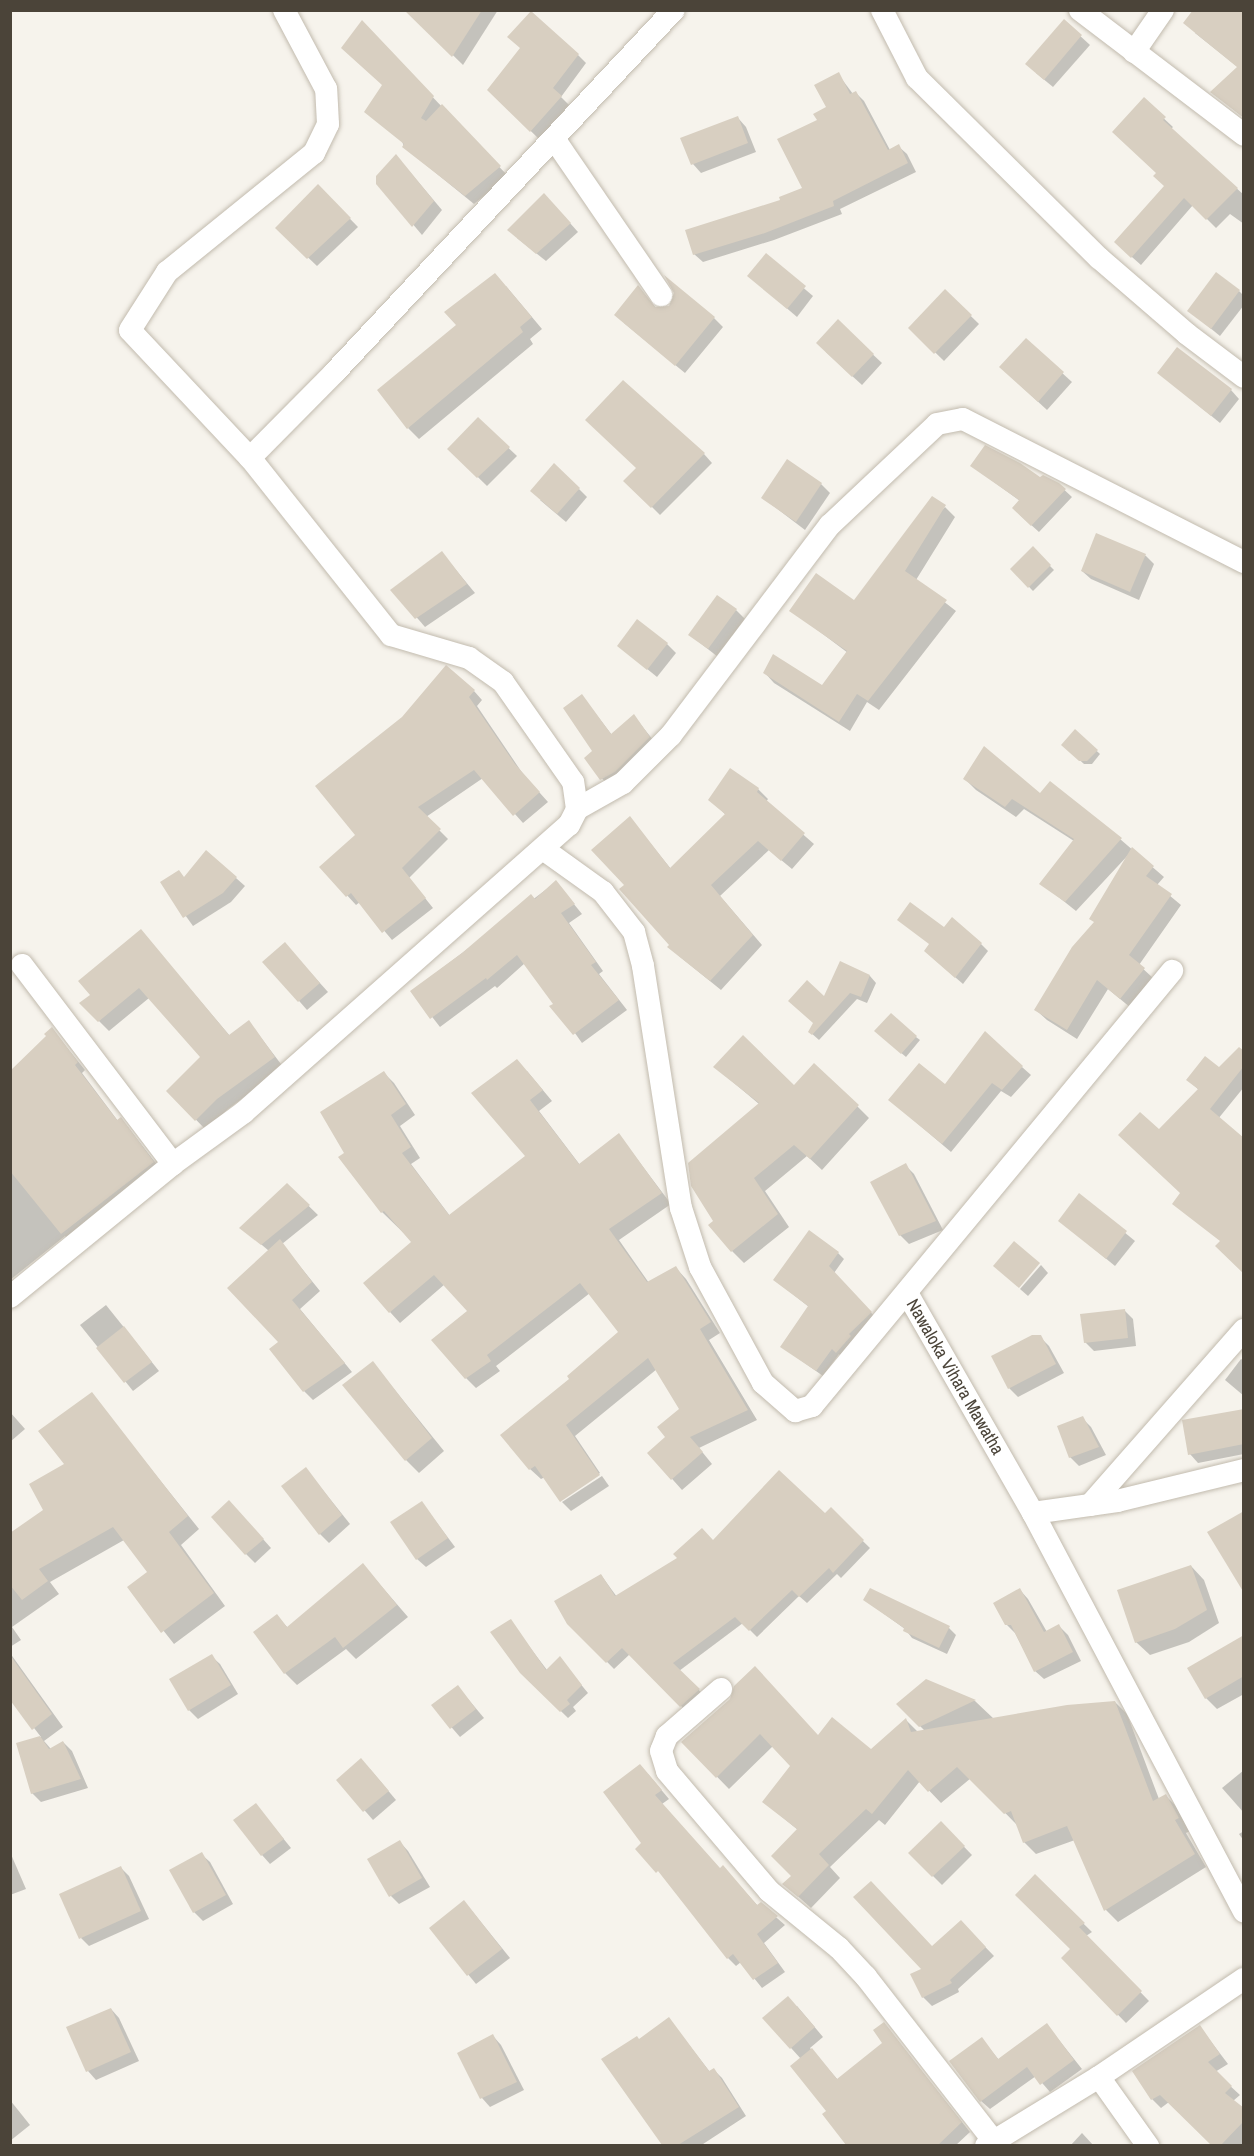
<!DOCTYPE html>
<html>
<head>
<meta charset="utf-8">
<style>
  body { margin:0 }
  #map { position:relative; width:1254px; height:2156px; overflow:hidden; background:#f6f3ec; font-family:"Archivo Narrow",sans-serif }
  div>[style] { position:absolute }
  .shadow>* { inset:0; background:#0003 }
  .building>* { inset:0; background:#d8cfc1 }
  .roads { filter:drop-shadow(0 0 2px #c2bbae) drop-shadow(0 0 2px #c2bbae) }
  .minor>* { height:22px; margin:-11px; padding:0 11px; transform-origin:11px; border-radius:11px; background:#fff }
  span { translate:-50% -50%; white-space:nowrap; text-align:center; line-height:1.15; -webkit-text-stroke:4.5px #fff; paint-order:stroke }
  .street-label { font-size:18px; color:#4b4439 }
  .frame { position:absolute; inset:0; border:12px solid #4b4439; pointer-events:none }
</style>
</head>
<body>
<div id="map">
  <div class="shadow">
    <div style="clip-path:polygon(435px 10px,498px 10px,463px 65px,424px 27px)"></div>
    <div style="clip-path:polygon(1244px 10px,1244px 118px,1212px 92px,1239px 68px,1195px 33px)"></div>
    <div style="clip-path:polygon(1064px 21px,1090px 45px,1053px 87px,1036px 73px)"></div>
    <div style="clip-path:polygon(362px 23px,508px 176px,474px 204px,404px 147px)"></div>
    <div style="clip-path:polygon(521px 48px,578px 55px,586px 63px,561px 97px,569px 105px,540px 140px,489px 90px)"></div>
    <div style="clip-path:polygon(838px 74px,853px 94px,856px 93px,864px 101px,890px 150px,898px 146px,907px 154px,916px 172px,840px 209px,842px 214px,774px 240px,703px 262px,694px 254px,804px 189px,819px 120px,828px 108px)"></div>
    <div style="clip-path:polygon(1144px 100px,1173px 127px,1171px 129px,1244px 195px,1244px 224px,1230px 214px,1216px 228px,1193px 205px,1141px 265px,1124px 250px,1165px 186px,1158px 174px)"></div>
    <div style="clip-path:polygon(738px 118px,746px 127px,756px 152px,701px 173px,693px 164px,682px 139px)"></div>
    <div style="clip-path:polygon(404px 165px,442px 210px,422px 235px,378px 183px)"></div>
    <div style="clip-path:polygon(318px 186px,358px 227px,317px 266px,277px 228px)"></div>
    <div style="clip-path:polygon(553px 204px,578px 232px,546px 261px,517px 238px)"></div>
    <div style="clip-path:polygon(766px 256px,813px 296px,797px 317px,749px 276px)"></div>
    <div style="clip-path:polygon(506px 286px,542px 329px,530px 339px,533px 344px,419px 439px,408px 428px,458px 325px)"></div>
    <div style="clip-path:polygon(638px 287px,656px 308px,714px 318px,723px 327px,685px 373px,624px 323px)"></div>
    <div style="clip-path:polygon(945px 291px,979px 324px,944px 361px,910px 328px)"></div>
    <div style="clip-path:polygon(1239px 291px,1244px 296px,1244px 305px,1220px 336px,1189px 311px)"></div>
    <div style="clip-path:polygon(838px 322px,882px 363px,862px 385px,826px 352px)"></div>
    <div style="clip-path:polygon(1026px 340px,1072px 382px,1047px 410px,1010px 376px)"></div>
    <div style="clip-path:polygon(1159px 373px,1231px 390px,1239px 399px,1220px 423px)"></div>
    <div style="clip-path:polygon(478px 419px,517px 456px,487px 486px,449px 449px)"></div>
    <div style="clip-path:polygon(704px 454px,712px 463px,660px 515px,626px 481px,638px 468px)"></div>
    <div style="clip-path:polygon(972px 466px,1058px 484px,1072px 497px,1039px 532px,1020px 515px,1020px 501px)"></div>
    <div style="clip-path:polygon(821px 484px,830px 493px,805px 530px,763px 498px)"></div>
    <div style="clip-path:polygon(579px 489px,587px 497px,566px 522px,540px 500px)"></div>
    <div style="clip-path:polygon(945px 507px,955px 517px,916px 580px,956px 611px,879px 710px,867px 702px,850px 731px,774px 683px,765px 673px,822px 687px,848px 653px,791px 610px,855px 602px)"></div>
    <div style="clip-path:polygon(1097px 535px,1146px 556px,1154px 564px,1139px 600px,1091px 579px,1082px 571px)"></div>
    <div style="clip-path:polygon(1033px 549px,1054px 570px,1033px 591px,1012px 569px)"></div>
    <div style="clip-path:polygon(442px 553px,475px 593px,425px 627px,393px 590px)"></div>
    <div style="clip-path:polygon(736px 610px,745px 619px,718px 657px,690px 635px)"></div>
    <div style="clip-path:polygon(667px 644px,676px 653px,657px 677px,619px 646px)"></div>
    <div style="clip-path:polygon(474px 691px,482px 700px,477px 706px,523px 774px,548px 802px,523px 823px,483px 778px,426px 817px,448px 839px,409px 878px,433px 908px,392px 940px,360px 902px,356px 905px,321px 867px,357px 835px,403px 718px)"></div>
    <div style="clip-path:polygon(582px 696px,612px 735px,634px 716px,657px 745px,609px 787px,586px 758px,594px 751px)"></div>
    <div style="clip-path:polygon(1075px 731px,1100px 754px,1092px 764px,1084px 764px,1063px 745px)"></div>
    <div style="clip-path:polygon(965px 779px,1040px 795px,1120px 839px,1164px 877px,1157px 885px,1181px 905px,1139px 965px,1154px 979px,1131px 1008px,1108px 989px,1077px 1039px,1047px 1020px,1036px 1010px,1095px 923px,1131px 852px,1076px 911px,1041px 883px,1074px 841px,1024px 809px,1016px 817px,976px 790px)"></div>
    <div style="clip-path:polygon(758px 789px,768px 799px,766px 802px,814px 844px,792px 869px,769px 850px,720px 896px,762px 945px,721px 990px,679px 956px,626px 885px,630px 818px,671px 869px,726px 815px,710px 800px)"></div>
    <div style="clip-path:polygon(185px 878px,236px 878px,245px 886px,231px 902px,193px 926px,162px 883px)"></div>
    <div style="clip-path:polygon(556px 882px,582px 914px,569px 923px,603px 971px,599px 974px,627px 1010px,582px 1043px,525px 963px,497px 988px,495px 986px,440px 1027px,412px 991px)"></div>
    <div style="clip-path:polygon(944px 929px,981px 944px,988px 951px,963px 984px,933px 958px,931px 945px)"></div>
    <div style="clip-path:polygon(141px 931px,230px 1036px,249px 1022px,284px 1068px,228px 1109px,206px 1130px,168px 1091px,202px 1057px,149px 998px,109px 1031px,82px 1004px,92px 995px)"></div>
    <div style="clip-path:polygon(293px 953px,328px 992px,307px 1010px,265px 962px)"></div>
    <div style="clip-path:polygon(841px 963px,870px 976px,876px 983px,867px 1003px,857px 999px,819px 1040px,810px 1032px)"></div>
    <div style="clip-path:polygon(52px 1029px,85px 1070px,82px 1073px,118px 1121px,128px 1127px,161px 1170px,70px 1241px,65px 1236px,10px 1280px,10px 1073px,48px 1036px)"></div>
    <div style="clip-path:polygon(880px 1035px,916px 1037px,920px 1040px,906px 1057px)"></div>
    <div style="clip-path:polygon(1244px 1053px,1244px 1087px,1218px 1119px,1244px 1259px,1174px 1204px,1182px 1193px,1159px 1131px,1199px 1090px,1188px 1080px,1219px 1069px)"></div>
    <div style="clip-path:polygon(715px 1067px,857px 1106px,869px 1118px,822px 1170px,807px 1156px,765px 1191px,789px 1227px,744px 1263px,732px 1251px,715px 1221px,759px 1104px)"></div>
    <div style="clip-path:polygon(1022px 1067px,1031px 1075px,1011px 1097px,1001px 1091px,951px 1152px,890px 1100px)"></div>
    <div style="clip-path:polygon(527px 1071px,552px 1101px,539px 1111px,580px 1165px,619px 1135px,671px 1204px,619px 1240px,649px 1283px,676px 1268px,686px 1279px,720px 1333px,709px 1340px,757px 1420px,699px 1448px,712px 1464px,682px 1490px,649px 1453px,667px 1437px,681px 1409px,657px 1369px,575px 1436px,600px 1473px,561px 1499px,545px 1477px,541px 1479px,530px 1469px,571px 1380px,620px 1332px,590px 1293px,496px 1366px,500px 1371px,476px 1388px,466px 1378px,469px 1311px,445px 1284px,400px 1323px,390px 1312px,413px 1242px,382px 1212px,346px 1154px,384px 1073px,394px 1083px,415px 1115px,400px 1126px,420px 1158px,411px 1164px,450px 1216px,527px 1156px)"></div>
    <div style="clip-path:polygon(905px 1165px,914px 1174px,943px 1230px,909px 1244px,900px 1235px)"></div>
    <div style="clip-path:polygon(287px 1185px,318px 1215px,282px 1244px,320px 1291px,300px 1309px,352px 1372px,313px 1400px,304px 1391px,281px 1343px,269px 1251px,242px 1228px)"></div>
    <div style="clip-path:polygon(1079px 1195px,1135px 1241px,1115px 1266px,1060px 1221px)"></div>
    <div style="clip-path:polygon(838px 1253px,844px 1259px,834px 1273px,877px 1319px,843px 1358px,839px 1354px,823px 1376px,782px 1347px,809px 1307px,775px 1280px)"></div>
    <div style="clip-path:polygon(1041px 1265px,1048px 1273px,1028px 1296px,1020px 1289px)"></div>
    <div style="clip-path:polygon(106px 1305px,159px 1371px,133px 1391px,80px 1325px)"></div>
    <div style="clip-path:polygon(1124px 1310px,1133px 1319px,1136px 1346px,1094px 1351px,1085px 1342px)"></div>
    <div style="clip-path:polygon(1040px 1337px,1049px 1346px,1064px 1373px,1018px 1397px,1009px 1388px)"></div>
    <div style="clip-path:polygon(1241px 1359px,1244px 1361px,1244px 1396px,1225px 1380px)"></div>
    <div style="clip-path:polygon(373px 1363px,444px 1451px,419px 1473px,406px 1460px)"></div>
    <div style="clip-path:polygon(91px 1394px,199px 1529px,181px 1545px,225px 1606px,174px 1644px,129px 1587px,149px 1572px,124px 1540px,50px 1582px,59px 1594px,12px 1627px,21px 1640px,10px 1647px,10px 1535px,45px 1510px,66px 1465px)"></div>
    <div style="clip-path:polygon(1244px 1410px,1244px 1454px,1198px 1463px,1190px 1454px)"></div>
    <div style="clip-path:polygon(10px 1412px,25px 1429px,10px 1442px)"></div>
    <div style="clip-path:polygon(1082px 1418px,1091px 1427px,1106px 1455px,1079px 1466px,1070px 1457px)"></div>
    <div style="clip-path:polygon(306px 1469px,350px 1524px,329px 1543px,320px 1534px)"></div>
    <div style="clip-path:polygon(602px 1476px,609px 1486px,571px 1511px,562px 1502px)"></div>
    <div style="clip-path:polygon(422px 1503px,455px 1547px,426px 1567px,417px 1559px)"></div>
    <div style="clip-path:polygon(831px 1510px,870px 1548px,841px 1578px,837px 1574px,807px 1603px,799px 1596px,757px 1637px,743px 1623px,679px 1671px,706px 1697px,688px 1713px,630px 1654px,614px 1669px,569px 1623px,601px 1575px,617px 1597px,714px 1542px,825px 1515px)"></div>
    <div style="clip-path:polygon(238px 1511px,271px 1548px,255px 1563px,246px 1554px)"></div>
    <div style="clip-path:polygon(363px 1565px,408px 1617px,356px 1659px,346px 1649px,297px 1685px,285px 1673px,277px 1616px,288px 1628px)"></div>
    <div style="clip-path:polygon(1191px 1566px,1204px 1580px,1219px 1623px,1189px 1642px,1150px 1655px,1136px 1642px)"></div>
    <div style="clip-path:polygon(1020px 1590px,1028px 1599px,1047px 1632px,1059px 1626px,1068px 1635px,1081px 1661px,1044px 1679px,1035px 1671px,1015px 1633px,1006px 1624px)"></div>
    <div style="clip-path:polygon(865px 1600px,949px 1628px,956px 1635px,947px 1654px,912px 1638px,905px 1629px)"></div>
    <div style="clip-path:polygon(510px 1621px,547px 1670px,560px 1659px,588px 1693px,573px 1707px,576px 1711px,568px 1718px,521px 1672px)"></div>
    <div style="clip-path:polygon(1244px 1637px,1244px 1694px,1217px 1709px,1206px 1698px)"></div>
    <div style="clip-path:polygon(10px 1653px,63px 1727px,44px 1741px,51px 1749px,63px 1742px,72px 1751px,88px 1788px,41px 1802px,32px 1793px,18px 1744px,41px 1737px,10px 1697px)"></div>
    <div style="clip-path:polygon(211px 1656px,220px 1664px,238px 1694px,198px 1719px,189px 1710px)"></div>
    <div style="clip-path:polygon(926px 1681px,975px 1701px,994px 1719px,1115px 1702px,1127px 1714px,1159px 1799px,1166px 1796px,1178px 1808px,1190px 1831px,1186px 1833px,1206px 1867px,1118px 1922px,1106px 1910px,1075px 1840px,1036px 1854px,1024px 1842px,1017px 1825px,971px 1778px,941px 1803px,920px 1781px,885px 1825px,879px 1820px,830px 1867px,840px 1878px,811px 1908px,784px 1884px,793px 1876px,798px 1830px,764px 1802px,792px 1766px,773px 1746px,729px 1789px,683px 1742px,731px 1700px,818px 1736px,872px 1751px,906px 1720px,918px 1732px,925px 1731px,898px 1704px)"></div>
    <div style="clip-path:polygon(458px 1687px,484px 1718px,460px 1737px,433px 1706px)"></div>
    <div style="clip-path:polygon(370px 1769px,396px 1800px,373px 1820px,338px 1780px)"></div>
    <div style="clip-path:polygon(1244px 1770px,1244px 1813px,1222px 1788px)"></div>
    <div style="clip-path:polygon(648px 1774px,669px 1799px,662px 1804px,720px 1869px,723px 1867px,758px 1906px,761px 1904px,785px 1925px,764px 1943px,785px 1972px,762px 1988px,741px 1962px,736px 1966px,728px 1958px,667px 1879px,637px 1849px,643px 1843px)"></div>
    <div style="clip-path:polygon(256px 1805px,291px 1848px,270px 1864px,262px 1855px)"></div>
    <div style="clip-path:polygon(941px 1823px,972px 1855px,942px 1885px,910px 1853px)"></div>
    <div style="clip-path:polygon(1244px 1831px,1244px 1841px,1239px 1834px)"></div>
    <div style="clip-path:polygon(400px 1842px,408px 1851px,430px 1887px,399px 1904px,391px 1896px)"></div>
    <div style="clip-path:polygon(10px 1852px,26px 1889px,10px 1895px)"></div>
    <div style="clip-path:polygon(201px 1854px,210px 1862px,233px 1904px,203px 1921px,194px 1912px)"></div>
    <div style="clip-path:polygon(121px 1868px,129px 1876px,149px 1919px,89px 1946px,81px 1938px)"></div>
    <div style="clip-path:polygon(1035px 1876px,1092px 1932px,1086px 1936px,1149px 2001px,1126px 2023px,1063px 1958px,1072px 1949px)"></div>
    <div style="clip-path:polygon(472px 1911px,510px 1958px,476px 1984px,431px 1929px)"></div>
    <div style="clip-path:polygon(961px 1922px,994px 1956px,958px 1989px,959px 1992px,932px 2006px,923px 1997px,932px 1948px)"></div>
    <div style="clip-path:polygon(797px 2006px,823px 2037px,810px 2048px,838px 2080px,884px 2043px,884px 2024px,970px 2132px,955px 2146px,850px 2146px,796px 2063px,801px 2059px,764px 2018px)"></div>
    <div style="clip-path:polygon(111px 2009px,119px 2018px,139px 2061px,96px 2080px,88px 2071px)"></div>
    <div style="clip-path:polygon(669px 2019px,710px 2072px,714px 2070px,722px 2078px,746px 2116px,700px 2146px,664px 2146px,603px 2059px,640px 2041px)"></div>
    <div style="clip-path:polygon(1047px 2025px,1082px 2069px,1050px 2092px,1036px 2076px,990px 2109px,981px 2101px,982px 2039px,999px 2060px)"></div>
    <div style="clip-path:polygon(1200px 2027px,1228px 2064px,1215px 2072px,1240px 2095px,1233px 2101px,1244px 2110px,1244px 2146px,1213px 2146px,1169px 2102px,1161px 2108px,1152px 2099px)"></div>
    <div style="clip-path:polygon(493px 2036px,501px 2045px,524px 2090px,490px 2107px,482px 2098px,459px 2053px)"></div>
    <div style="clip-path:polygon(10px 2100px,30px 2125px,10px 2141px)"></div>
    <div style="clip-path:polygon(1082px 2133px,1094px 2146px,1070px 2146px)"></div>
  </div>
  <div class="building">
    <div style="clip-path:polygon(404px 10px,482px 10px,452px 57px)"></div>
    <div style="clip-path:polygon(1193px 10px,1244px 10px,1244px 118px,1210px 92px,1237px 67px,1183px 23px)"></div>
    <div style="clip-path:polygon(531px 11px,579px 54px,553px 88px,562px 96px,530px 132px,487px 90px,520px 48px,507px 37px)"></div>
    <div style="clip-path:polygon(1064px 19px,1082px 35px,1044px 80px,1025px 64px)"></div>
    <div style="clip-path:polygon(362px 20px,434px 96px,421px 118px,426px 121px,442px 104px,501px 166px,465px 196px,402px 147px,404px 144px,364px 112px,382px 85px,341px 48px)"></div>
    <div style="clip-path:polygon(839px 72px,850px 94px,856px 91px,888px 150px,899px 144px,908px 163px,833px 201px,834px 206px,765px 233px,693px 255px,685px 230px,780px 200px,779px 197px,802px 188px,777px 139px,817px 120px,813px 114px,826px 107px,814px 85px)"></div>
    <div style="clip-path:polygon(1144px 97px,1166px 117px,1163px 120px,1238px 188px,1206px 220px,1184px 198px,1131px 258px,1114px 242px,1164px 186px,1153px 176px,1156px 173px,1112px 132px)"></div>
    <div style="clip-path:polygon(738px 116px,748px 143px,691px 165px,680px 138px)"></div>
    <div style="clip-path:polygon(396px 154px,434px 201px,412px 227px,376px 184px,376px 176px)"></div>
    <div style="clip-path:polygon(318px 184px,351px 218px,307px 259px,275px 228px)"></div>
    <div style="clip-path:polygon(544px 193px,571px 223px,536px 254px,507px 230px)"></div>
    <div style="clip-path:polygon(766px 253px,806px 286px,787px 309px,747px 276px)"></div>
    <div style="clip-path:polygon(1216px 272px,1240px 290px,1211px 329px,1187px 311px)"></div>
    <div style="clip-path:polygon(495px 273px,532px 317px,520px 327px,523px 332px,407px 429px,377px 390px,456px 325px,444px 312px)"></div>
    <div style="clip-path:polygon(664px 275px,715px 317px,675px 366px,614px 315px,638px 285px,655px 307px,669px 306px,674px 293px)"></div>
    <div style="clip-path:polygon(945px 289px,972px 315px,934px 354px,908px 328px)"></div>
    <div style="clip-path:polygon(838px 319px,874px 354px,852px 377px,816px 343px)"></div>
    <div style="clip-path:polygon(1026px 338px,1064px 372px,1038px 402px,999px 367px)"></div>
    <div style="clip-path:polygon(1177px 347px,1232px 389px,1211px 416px,1157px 373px)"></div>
    <div style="clip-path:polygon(623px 380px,705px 453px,651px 508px,623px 481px,636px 468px,585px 420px)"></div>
    <div style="clip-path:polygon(478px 417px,510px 447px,477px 478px,447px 449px)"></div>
    <div style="clip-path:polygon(985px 445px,1020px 463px,1040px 477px,1043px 475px,1059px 483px,1066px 489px,1031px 526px,1012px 508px,1019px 500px,970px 466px)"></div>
    <div style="clip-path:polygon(787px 459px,822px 483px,796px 522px,761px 498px)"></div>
    <div style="clip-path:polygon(554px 463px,580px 488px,557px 514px,530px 491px)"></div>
    <div style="clip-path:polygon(932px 496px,946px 505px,905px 571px,947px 600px,868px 701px,857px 694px,839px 722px,763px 673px,773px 654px,822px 685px,847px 651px,789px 611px,816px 573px,854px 600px)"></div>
    <div style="clip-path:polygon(1096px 533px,1146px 554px,1130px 592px,1081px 571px)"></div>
    <div style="clip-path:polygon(1033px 546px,1051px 565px,1028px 588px,1010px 569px)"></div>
    <div style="clip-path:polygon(442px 551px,467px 584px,415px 619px,390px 590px)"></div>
    <div style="clip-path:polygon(717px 595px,737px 609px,708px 649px,688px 635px)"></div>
    <div style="clip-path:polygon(637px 619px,668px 643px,647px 670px,617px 646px)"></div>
    <div style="clip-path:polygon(446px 665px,475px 690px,469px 697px,515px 764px,540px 792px,513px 816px,474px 770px,418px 807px,441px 829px,402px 868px,426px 898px,382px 933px,351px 893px,346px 897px,319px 867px,355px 835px,315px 786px,402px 717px)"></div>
    <div style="clip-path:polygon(582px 694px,611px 734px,634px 714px,650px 737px,615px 772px,600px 780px,584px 758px,592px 751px,563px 708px)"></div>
    <div style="clip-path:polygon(1075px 729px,1098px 750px,1087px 761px,1079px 761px,1061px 745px)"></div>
    <div style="clip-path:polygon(984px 746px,1040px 793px,1050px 781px,1122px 838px,1065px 902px,1039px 884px,1074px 839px,1012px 799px,1005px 807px,963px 779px)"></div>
    <div style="clip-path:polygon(730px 768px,759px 788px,757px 792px,805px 833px,781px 861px,758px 841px,711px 885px,753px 935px,710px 981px,667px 947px,669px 945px,619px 889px,624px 885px,591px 850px,630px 816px,670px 868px,725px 814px,708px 800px)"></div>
    <div style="clip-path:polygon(1132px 847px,1154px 866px,1146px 876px,1172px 894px,1129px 955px,1145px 968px,1120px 999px,1097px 980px,1067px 1030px,1034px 1010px,1072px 947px,1094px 922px,1089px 919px)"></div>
    <div style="clip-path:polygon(206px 850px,237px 877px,223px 893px,183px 918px,160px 882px,179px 870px,184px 877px)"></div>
    <div style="clip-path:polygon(556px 880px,575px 904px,561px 913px,596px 962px,591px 965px,619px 1000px,573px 1035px,549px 1006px,553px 1004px,517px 955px,487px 980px,486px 978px,430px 1019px,410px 991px,462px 953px,531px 894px,535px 899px)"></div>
    <div style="clip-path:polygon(910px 902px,944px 927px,952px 917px,982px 943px,955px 978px,924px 951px,929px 944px,897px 920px)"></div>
    <div style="clip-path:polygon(141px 929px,229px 1035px,249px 1020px,275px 1057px,217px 1099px,195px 1121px,166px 1091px,200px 1057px,139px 988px,98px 1022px,79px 1003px,90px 995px,78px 981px)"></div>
    <div style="clip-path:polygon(285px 942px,320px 983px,298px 1002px,262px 962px)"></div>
    <div style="clip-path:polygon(840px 961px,870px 975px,861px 997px,850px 993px,812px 1035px,808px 1032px,813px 1023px,788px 1001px,807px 980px,824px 996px)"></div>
    <div style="clip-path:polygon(891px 1013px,917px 1036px,901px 1054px,874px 1031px)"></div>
    <div style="clip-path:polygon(52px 1027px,78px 1062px,75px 1065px,117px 1120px,121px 1117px,154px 1162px,61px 1234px,10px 1171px,10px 1071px,46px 1036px,44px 1034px)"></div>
    <div style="clip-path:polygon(985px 1031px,1023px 1066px,1002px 1090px,992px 1083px,942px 1144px,888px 1100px,919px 1063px,945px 1084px)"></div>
    <div style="clip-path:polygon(743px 1035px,794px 1085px,814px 1063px,859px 1105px,810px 1159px,794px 1145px,754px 1178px,778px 1214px,731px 1252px,708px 1225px,713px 1221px,691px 1186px,688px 1163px,759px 1103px,713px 1067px)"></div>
    <div style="clip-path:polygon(1239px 1047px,1244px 1051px,1244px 1066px,1210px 1109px,1244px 1138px,1244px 1274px,1215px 1246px,1220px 1241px,1172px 1204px,1180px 1193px,1118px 1135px,1140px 1112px,1159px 1129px,1198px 1089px,1186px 1080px,1205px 1056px,1219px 1067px)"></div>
    <div style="clip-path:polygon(517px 1059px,543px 1090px,530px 1100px,579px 1164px,619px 1133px,662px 1193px,609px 1229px,647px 1282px,676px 1266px,711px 1322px,700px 1329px,748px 1410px,690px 1437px,703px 1452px,671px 1480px,647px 1453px,665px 1437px,657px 1427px,679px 1409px,648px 1358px,566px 1425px,600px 1475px,560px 1502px,535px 1466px,529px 1470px,500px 1435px,569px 1379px,567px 1376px,618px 1332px,580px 1283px,487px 1355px,491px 1361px,465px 1379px,431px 1340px,467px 1311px,434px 1275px,389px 1313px,363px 1283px,411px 1242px,384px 1211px,381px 1213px,338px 1157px,344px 1153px,320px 1112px,384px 1071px,406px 1104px,391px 1115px,411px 1147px,402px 1153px,449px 1215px,525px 1156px,471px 1093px)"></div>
    <div style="clip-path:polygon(906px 1163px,936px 1221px,899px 1236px,870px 1182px)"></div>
    <div style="clip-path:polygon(287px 1183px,310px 1205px,261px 1245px,239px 1228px)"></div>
    <div style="clip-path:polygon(1079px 1193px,1127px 1231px,1106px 1259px,1058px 1221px)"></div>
    <div style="clip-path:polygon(809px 1230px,839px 1252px,829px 1266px,872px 1312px,849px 1334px,851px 1336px,836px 1353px,832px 1349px,816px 1371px,780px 1347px,808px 1306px,773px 1280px)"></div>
    <div style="clip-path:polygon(280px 1239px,312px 1282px,292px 1300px,345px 1363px,303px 1392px,269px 1349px,278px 1342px,227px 1288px)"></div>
    <div style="clip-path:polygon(1014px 1241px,1040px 1263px,1019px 1288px,993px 1266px)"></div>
    <div style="clip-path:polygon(1125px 1309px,1128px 1338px,1084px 1343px,1080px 1314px)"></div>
    <div style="clip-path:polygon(124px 1326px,152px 1362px,124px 1383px,96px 1348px)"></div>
    <div style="clip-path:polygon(1032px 1335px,1041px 1335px,1056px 1364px,1008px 1389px,991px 1356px)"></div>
    <div style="clip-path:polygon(373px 1361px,432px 1438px,405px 1461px,342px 1385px)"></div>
    <div style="clip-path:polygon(92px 1392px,188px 1516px,169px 1532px,214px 1593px,161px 1633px,127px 1587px,147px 1572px,113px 1527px,39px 1569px,48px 1581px,22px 1600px,10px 1585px,10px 1533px,43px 1510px,29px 1484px,64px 1464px,38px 1431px)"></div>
    <div style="clip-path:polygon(1244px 1409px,1244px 1444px,1188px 1455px,1182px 1420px)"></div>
    <div style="clip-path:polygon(1083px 1416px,1099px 1447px,1069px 1458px,1057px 1426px)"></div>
    <div style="clip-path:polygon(306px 1467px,342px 1515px,319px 1535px,281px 1486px)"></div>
    <div style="clip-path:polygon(779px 1470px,825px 1513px,831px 1507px,864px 1540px,833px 1573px,829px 1568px,799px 1597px,792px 1590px,749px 1631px,735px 1617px,673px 1663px,700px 1689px,680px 1707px,622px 1648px,606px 1663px,567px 1624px,554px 1601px,601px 1574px,615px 1596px,677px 1558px,673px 1554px,702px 1528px,713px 1540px)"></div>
    <div style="clip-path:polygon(229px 1500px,264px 1539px,245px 1555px,211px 1517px)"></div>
    <div style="clip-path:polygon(422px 1501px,448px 1538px,416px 1560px,390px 1522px)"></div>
    <div style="clip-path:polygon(1244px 1511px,1244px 1593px,1207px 1532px)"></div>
    <div style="clip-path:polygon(363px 1563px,397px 1605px,343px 1648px,335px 1637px,284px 1674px,253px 1632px,277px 1614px,287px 1627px)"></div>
    <div style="clip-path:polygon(1191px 1565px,1207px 1610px,1175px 1629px,1135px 1643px,1117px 1590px)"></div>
    <div style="clip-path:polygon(870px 1588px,950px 1626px,939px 1648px,903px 1631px,904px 1628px,863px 1600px)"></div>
    <div style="clip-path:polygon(1020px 1588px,1044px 1632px,1059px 1624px,1073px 1652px,1034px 1672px,1011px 1625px,1005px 1625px,993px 1603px)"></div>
    <div style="clip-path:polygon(511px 1619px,546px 1670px,560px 1656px,582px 1685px,567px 1700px,570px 1704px,560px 1712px,520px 1673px,490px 1632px)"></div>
    <div style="clip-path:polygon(1244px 1635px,1244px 1676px,1205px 1699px,1187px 1668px)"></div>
    <div style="clip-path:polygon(212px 1654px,231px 1685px,188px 1711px,169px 1679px)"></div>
    <div style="clip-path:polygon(10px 1655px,52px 1714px,32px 1730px,10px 1700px)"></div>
    <div style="clip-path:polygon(755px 1666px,818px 1735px,832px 1717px,871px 1749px,906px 1718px,911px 1732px,1067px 1705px,1115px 1701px,1153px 1801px,1166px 1794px,1179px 1818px,1175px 1820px,1195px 1854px,1104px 1911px,1067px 1826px,1023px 1843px,1011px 1811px,1004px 1814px,957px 1767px,928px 1792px,908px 1770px,872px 1814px,866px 1809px,819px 1854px,829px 1865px,798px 1897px,782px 1884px,791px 1876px,771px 1856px,797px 1829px,762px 1802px,790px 1766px,760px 1734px,716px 1778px,681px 1742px,730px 1699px,734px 1686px)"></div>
    <div style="clip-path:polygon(926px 1679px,976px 1700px,919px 1727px,896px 1704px)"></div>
    <div style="clip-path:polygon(458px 1685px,476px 1709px,450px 1729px,431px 1705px)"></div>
    <div style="clip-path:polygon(40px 1736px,49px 1749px,63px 1741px,81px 1779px,31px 1794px,16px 1743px)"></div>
    <div style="clip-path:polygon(361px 1758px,389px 1791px,363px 1812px,336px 1780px)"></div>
    <div style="clip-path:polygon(640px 1764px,662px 1790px,655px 1795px,720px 1868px,723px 1865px,757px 1905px,761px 1902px,778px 1916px,757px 1934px,778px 1963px,753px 1980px,733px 1954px,727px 1959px,658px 1871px,656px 1873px,635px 1849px,641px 1843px,603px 1792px)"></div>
    <div style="clip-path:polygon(256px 1803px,284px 1839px,261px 1856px,233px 1820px)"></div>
    <div style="clip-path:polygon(941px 1821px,965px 1846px,932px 1877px,908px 1853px)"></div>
    <div style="clip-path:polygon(400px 1840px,422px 1878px,389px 1897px,367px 1859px)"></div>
    <div style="clip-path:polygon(202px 1852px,226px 1895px,193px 1913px,169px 1870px)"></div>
    <div style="clip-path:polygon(121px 1866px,141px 1911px,79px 1939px,59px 1894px)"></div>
    <div style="clip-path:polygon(1035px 1874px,1085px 1923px,1079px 1927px,1142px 1991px,1117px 2016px,1061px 1958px,1070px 1949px,1015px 1895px)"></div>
    <div style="clip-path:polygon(871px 1881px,932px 1946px,961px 1920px,986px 1947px,950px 1980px,952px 1983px,922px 1998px,910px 1974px,921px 1969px,853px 1897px)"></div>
    <div style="clip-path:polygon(464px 1900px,502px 1949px,467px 1976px,429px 1928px)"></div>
    <div style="clip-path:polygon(788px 1996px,815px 2027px,790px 2049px,762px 2018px)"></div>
    <div style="clip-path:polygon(111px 2008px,131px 2052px,86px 2072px,66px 2027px)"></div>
    <div style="clip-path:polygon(669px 2017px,709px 2071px,714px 2068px,739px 2107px,678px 2145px,662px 2145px,601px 2059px,637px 2036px,639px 2039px)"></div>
    <div style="clip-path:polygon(884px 2022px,962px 2122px,938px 2145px,846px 2145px,822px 2114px,826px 2111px,790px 2066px,812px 2048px,837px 2079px,882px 2043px,873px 2030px)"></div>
    <div style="clip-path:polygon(1047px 2023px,1074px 2060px,1040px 2085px,1027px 2067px,980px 2102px,949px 2061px,982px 2037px,998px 2059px)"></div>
    <div style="clip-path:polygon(1200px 2025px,1220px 2054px,1208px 2062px,1232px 2086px,1225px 2093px,1244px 2108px,1244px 2121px,1221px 2145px,1211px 2145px,1160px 2095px,1151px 2100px,1132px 2071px)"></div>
    <div style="clip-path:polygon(493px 2034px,517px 2082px,480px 2099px,457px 2053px)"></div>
  </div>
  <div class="roads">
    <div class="minor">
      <div style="left:882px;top:10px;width:76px;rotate:62.8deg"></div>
      <div style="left:917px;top:78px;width:256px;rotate:44.7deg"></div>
      <div style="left:1099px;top:258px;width:116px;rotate:40.8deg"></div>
      <div style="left:1187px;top:334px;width:71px;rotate:37deg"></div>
      <div style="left:1080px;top:10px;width:206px;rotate:37.3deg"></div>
      <div style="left:1134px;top:52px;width:51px;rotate:-55.4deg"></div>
      <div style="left:555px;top:140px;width:188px;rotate:55.6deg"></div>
      <div style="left:250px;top:458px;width:120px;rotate:-45.3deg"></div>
      <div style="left:334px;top:373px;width:497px;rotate:-46.9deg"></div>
      <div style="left:577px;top:809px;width:53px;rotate:-29.5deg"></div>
      <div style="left:623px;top:783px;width:68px;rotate:-45deg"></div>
      <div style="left:671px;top:735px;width:263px;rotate:-52.9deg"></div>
      <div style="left:830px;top:525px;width:147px;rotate:-43.3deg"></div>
      <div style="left:937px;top:424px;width:26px;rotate:-11deg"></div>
      <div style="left:963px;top:419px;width:315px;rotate:27deg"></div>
      <div style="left:543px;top:849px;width:74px;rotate:35.6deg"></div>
      <div style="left:603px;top:892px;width:51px;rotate:52.2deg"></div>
      <div style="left:634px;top:932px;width:35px;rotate:75deg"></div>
      <div style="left:643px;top:966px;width:245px;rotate:81.1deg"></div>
      <div style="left:681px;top:1208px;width:62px;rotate:72.1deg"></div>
      <div style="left:700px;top:1267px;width:132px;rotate:61.5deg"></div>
      <div style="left:763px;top:1383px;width:43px;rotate:41.2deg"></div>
      <div style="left:795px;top:1411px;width:18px;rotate:-16deg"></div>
      <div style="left:812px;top:1406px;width:565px;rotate:-50.39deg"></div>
      <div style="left:22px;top:965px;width:250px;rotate:52.8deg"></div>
      <div style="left:907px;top:1293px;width:254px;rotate:60.2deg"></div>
      <div style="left:1033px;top:1513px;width:451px;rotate:62.1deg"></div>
      <div style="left:10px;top:1297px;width:210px;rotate:-39.2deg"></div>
      <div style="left:173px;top:1164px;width:87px;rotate:-36.1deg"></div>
      <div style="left:243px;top:1113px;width:435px;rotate:-41.5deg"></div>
      <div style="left:569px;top:825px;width:18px;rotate:-63deg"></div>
      <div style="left:577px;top:809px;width:27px;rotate:-98deg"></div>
      <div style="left:573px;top:782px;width:122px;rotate:-125deg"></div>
      <div style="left:503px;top:682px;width:42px;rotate:-144.8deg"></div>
      <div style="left:469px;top:658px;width:81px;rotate:-163.6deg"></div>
      <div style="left:391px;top:635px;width:226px;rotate:-128.5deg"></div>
      <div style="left:250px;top:458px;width:175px;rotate:-133.2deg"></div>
      <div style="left:130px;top:330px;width:69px;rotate:-57.5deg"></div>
      <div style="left:167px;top:272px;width:189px;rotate:-39deg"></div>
      <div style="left:314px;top:153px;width:32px;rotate:-64deg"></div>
      <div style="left:328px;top:124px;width:35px;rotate:-93deg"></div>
      <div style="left:326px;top:89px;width:89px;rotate:-118deg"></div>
      <div style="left:1090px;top:1505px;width:233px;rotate:-48.7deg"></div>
      <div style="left:1033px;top:1513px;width:85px;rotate:-8.1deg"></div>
      <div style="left:1117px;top:1501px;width:131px;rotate:-13.7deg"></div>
      <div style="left:721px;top:1689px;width:72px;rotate:139deg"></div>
      <div style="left:667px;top:1736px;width:16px;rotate:112deg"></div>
      <div style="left:661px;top:1751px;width:21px;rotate:73deg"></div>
      <div style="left:667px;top:1771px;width:157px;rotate:49.6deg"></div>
      <div style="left:769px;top:1891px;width:90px;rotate:39.2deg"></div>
      <div style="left:839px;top:1948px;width:40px;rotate:47deg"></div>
      <div style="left:866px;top:1977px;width:207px;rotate:52.1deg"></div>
      <div style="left:1099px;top:2077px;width:85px;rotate:54.6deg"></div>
      <div style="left:986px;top:2146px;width:132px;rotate:-31.4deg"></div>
      <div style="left:1099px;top:2077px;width:175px;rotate:-34.1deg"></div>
    </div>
  </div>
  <div class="street-label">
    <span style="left:955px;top:1377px;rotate:60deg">Nawaloka Vihara Mawatha</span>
  </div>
  <div class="frame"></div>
</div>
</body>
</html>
